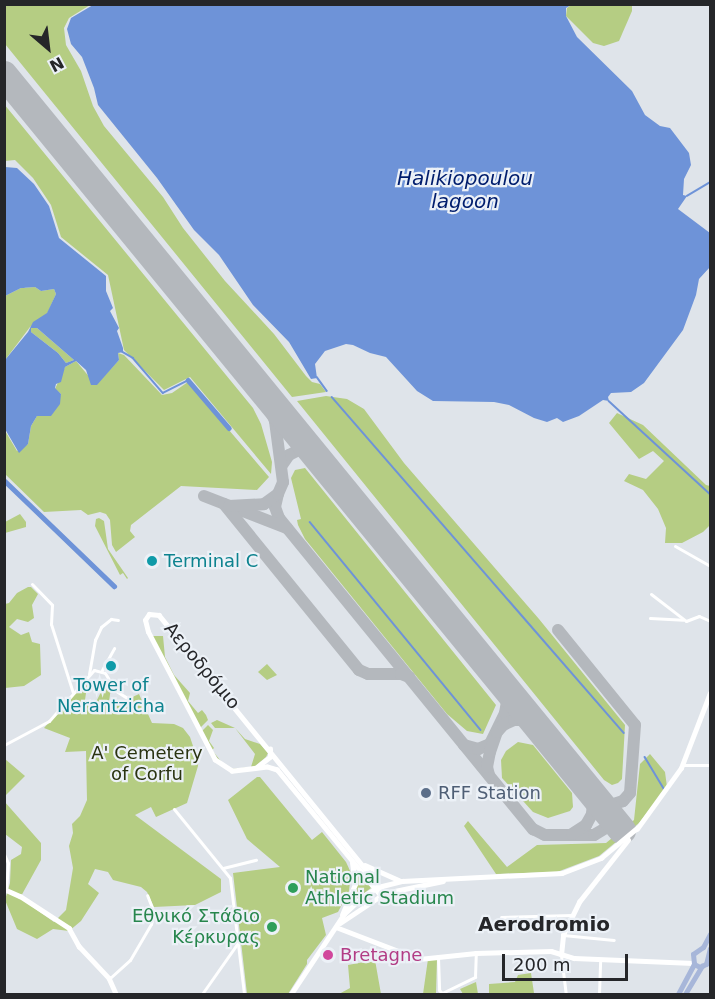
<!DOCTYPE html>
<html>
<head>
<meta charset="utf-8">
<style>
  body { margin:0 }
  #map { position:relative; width:715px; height:999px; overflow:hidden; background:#dfe4ea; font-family:"DejaVu Sans",sans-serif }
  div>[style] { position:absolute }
  .green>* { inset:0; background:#b5cd83 }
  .water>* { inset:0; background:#6e93d8 }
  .stream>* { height:1.5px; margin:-0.75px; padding:0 0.75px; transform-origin:0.75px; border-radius:0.75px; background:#6e93d8 }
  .canal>* { height:4.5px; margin:-2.25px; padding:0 2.25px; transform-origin:2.25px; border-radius:2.25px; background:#6e93d8 }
  .taxiway>* { height:12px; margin:-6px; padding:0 6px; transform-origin:6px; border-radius:6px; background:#b4b8bd }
  .runway>* { height:28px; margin:-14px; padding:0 14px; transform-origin:14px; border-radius:14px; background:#b4b8bd }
  .street>* { height:3px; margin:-1.5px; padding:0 1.5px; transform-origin:1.5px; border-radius:1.5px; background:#fff }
  .secondary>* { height:4.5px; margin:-2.25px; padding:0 2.25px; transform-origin:2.25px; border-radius:2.25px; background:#fff }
  .primary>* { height:5px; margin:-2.5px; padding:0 2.5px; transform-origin:2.5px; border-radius:2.5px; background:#a7b6d9 }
  .dots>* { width:16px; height:16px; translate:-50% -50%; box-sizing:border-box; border:3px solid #ecf1f7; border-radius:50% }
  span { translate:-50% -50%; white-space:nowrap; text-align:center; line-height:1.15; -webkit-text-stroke:4.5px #ecf1f7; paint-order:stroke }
  .culture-label { font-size:18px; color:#0d838f }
  .left { translate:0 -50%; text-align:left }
  .street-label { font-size:18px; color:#252629 }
  .park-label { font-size:18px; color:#2a3411 }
  .service-label { font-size:18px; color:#4e5e75 }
  .leisure-label { font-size:18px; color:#27864d }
  .right { translate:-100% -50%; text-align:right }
  .hotel-label { font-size:18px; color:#b23c85 }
  .water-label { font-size:20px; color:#001d6d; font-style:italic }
  .neighbourhood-label { font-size:20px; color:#252629; font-weight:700 }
  .frame { position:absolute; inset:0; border:6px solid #252629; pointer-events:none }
  .north { position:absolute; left:18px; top:18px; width:60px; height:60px; -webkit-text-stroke:4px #ecf1f7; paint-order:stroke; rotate:152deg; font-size:16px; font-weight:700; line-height:24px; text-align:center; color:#252629 }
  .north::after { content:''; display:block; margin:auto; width:21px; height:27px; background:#252629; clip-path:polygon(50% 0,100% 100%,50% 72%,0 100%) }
  .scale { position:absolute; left:502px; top:954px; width:126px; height:27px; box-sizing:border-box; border:3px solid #252629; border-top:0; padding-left:8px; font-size:18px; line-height:21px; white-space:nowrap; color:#252629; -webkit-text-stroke:4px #ecf1f7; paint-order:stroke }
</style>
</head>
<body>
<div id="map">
  <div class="green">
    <div style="clip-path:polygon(632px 4px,632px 11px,619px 41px,604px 46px,593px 43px,566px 16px,567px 8px,571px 5px)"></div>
    <div style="clip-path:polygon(4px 5px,90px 5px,69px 18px,64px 28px,66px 45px,81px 71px,93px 106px,104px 126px,163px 197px,183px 228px,225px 281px,274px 334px,306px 376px,312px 382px,320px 384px,326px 392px,292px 397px,5px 44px)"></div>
    <div style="clip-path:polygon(4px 104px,253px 408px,261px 424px,272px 462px,271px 474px,190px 377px,164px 390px,124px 350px,108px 275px,61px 237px,51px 205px,33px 178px,15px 160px,5px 161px)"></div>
    <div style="clip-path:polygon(35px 287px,41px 291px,54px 289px,56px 294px,47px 314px,30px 327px,5px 360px,5px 296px,21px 288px)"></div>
    <div style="clip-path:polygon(31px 328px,37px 328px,74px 360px,66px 363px,58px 353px,31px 332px)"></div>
    <div style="clip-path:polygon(118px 353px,124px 355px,162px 395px,172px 393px,188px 382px,269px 477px,257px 490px,181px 486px,131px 525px,130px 531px,135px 537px,116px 552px,112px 545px,110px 520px,106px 514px,100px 512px,88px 515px,81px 510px,44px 512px,5px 474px,4px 429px,17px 451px,28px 444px,31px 426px,37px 416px,55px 408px,61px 394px,55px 389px,65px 367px,76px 361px,96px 385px,119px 360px)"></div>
    <div style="clip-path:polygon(326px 396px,347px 399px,364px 409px,404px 463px,539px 619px,625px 725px,622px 779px,618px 783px,612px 785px,604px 780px,297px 401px)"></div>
    <div style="clip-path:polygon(617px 413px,643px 425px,706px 485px,710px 486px,710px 525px,703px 532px,682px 543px,665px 543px,666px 528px,658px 509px,643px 490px,624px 481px,629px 474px,646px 479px,664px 461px,653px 451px,639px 459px,609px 423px)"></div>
    <div style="clip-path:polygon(305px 468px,496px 705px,483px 734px,467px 731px,447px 714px,305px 539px,298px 525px,297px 520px,301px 519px,291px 478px,295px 470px)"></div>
    <div style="clip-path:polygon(20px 514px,26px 522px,26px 527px,5px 533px,5px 522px)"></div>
    <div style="clip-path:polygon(99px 518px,104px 521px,108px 549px,128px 578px,127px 579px,123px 573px,120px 575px,95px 526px,96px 519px)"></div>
    <div style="clip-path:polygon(28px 587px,31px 587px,38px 594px,32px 605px,34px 618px,28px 622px,17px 619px,9px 627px,21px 635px,29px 632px,32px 642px,40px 644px,41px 675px,24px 686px,5px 688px,5px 604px,9px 603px,17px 593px)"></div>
    <div style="clip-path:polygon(152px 636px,163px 636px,165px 657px,174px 675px,190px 693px,188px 701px,198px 713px,202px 710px,206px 715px,208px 720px,201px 727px,199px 728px)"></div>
    <div style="clip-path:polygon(267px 664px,277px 675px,267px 680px,258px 672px)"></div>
    <div style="clip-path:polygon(85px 682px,87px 686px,85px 700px,94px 706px,105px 684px,111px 688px,108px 708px,139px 694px,152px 723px,174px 724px,183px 728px,190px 737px,195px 752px,199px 755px,198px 766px,187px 803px,156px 817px,151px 807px,135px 815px,221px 879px,221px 892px,195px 905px,154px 907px,147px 892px,141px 887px,113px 880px,108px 872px,95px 869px,88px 884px,99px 893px,81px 921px,69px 931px,53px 929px,37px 939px,17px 929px,5px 900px,10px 883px,11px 860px,21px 854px,22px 847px,5px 834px,4px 801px,41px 843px,41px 860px,20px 898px,54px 922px,66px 910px,73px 868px,69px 846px,73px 833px,72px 824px,80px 816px,87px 800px,86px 751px,65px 752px,70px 738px,44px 728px)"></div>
    <div style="clip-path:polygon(217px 720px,235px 728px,245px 739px,260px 744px,268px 753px,266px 757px,254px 767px,233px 770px,221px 764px,211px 750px,201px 732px,208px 725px,213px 730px,209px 741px,214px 748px,212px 750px,223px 764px,232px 769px,251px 767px,255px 754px,235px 728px,215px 728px,211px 723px)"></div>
    <div style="clip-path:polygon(518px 742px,533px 745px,572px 793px,573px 807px,570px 811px,548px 818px,533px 812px,502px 778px,501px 760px,506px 751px)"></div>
    <div style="clip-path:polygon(650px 754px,665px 772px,667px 787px,639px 823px,599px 856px,557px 872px,496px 874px,464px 826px,468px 821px,507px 867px,537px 845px,606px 843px,634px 820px,640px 764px)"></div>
    <div style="clip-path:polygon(5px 759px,25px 776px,5px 796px)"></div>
    <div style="clip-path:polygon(257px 777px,260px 777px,312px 840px,322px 832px,346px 862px,351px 873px,349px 891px,338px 912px,322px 918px,326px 935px,307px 960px,307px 964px,288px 994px,247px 994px,233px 873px,280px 867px,247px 839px,228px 800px)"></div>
    <div style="clip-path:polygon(357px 870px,371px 888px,349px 904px,356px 890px)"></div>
    <div style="clip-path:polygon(437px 958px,436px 994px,423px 994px,428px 959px)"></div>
    <div style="clip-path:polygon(375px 960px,381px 994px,339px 994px,350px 988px,348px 965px)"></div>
    <div style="clip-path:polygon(531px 973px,534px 993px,489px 994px,489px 984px,515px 982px,518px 975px)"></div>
    <div style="clip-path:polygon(476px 982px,478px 994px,463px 994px,460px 989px)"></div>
  </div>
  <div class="water">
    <div style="clip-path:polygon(93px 5px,571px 5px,566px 8px,566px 16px,577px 37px,632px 91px,645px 115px,660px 126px,670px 128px,689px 153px,691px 165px,684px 179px,683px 195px,687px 196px,678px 209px,710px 233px,710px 267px,699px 279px,696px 295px,683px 330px,644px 383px,631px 392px,611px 393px,608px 397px,609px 401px,603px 400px,579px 416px,563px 422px,557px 418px,547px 422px,534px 418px,509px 405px,494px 402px,433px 401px,417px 391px,386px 357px,370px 353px,353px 345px,346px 344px,325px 351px,315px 364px,317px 378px,311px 379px,289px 342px,253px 305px,219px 255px,194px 230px,157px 178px,98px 105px,94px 88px,82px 57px,71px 44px,67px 29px,71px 18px)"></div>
    <div style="clip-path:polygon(evenodd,5px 167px,17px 168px,34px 184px,49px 206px,59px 238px,106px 276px,106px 291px,113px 308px,110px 311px,119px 328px,117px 331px,123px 348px,123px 352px,118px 353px,119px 360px,97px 385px,91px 385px,86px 370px,76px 361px,65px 367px,61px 382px,56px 384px,55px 388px,61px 394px,60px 404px,51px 416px,37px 416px,31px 426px,28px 444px,19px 453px,5px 429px,5px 360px,28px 332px,33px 322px,47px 313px,56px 294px,54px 289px,41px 291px,35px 287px,21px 288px,5px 296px,5px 167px,31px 328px,37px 328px,74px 360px,66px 363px,58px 353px,31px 332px,31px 328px)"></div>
  </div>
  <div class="stream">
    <div style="left:687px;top:196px;width:27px;rotate:-31deg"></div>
    <div style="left:121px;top:351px;width:14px;rotate:30deg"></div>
    <div style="left:133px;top:358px;width:46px;rotate:49.4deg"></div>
    <div style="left:163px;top:393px;width:28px;rotate:-27deg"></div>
    <div style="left:317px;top:377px;width:17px;rotate:54deg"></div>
    <div style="left:332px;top:397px;width:445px;rotate:49deg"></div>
    <div style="left:609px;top:401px;width:137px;rotate:42.6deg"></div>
    <div style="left:310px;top:522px;width:269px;rotate:50.6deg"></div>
    <div style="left:645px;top:757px;width:37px;rotate:59deg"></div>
  </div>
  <div class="canal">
    <div style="left:188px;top:380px;width:63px;rotate:49.5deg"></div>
    <div style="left:4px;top:480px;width:153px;rotate:43.9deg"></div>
  </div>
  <div class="taxiway">
    <div style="left:282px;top:465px;width:12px;rotate:-55deg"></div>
    <div style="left:289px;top:455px;width:11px;rotate:-27deg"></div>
    <div style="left:299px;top:450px;width:11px;rotate:10deg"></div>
    <div style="left:310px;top:452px;width:17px;rotate:45deg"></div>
    <div style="left:278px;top:494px;width:13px;rotate:103deg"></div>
    <div style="left:275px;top:507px;width:12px;rotate:70deg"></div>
    <div style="left:279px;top:518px;width:402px;rotate:50.8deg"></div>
    <div style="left:533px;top:829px;width:13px;rotate:27deg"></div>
    <div style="left:545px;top:835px;width:49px"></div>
    <div style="left:594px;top:835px;width:12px;rotate:-31deg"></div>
    <div style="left:204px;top:496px;width:89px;rotate:21.1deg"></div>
    <div style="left:224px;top:504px;width:214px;rotate:50.9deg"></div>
    <div style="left:359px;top:670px;width:10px;rotate:24deg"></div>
    <div style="left:368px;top:674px;width:33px"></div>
    <div style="left:401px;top:674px;width:9px;rotate:21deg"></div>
    <div style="left:229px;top:506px;width:35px;rotate:-3deg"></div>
    <div style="left:264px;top:504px;width:17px;rotate:-36deg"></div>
    <div style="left:278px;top:494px;width:13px;rotate:-67deg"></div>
    <div style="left:283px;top:482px;width:62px;rotate:-97.5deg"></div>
    <div style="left:275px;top:421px;width:23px;rotate:-113deg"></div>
    <div style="left:266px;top:400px;width:29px;rotate:-124deg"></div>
    <div style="left:558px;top:630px;width:122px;rotate:51deg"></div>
    <div style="left:635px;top:725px;width:68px;rotate:94.2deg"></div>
    <div style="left:630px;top:793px;width:11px;rotate:131deg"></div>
    <div style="left:623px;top:801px;width:13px;rotate:162deg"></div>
    <div style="left:611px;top:805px;width:9px;rotate:-167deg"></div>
    <div style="left:602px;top:803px;width:12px;rotate:-138deg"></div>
    <div style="left:464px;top:745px;width:15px;rotate:16deg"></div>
    <div style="left:478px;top:749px;width:13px;rotate:-23deg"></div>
    <div style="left:490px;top:744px;width:34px;rotate:-64deg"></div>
    <div style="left:505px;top:713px;width:17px;rotate:-80deg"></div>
    <div style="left:508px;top:696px;width:11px;rotate:-112deg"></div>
    <div style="left:489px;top:775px;width:8px;rotate:-104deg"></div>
    <div style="left:487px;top:767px;width:15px;rotate:-79deg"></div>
    <div style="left:490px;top:752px;width:21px;rotate:-71deg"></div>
    <div style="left:497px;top:732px;width:9px;rotate:-49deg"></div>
    <div style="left:503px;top:725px;width:12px;rotate:-24deg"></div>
    <div style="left:514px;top:720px;width:10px"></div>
    <div style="left:524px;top:720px;width:16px;rotate:30deg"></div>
    <div style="left:572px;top:834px;width:17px;rotate:-33deg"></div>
    <div style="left:586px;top:825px;width:13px;rotate:-61deg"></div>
    <div style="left:592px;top:814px;width:11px;rotate:-85deg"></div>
    <div style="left:593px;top:803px;width:17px;rotate:-114deg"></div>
  </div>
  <div class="runway">
    <div style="left:4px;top:75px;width:976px;rotate:50.7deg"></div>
  </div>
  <div class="street">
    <div style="left:675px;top:546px;width:40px;rotate:29.7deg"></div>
    <div style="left:32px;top:584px;width:29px;rotate:46deg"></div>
    <div style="left:52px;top:605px;width:19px;rotate:93deg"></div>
    <div style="left:51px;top:624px;width:72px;rotate:72.3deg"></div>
    <div style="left:651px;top:594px;width:44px;rotate:37.6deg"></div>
    <div style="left:686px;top:621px;width:14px;rotate:-21deg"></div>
    <div style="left:699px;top:616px;width:12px;rotate:24deg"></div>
    <div style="left:650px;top:618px;width:33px;rotate:3deg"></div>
    <div style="left:102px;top:670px;width:25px;rotate:-61deg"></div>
    <div style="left:89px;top:674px;width:35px;rotate:-80deg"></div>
    <div style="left:95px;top:640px;width:14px;rotate:-65deg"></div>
    <div style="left:101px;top:627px;width:13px;rotate:-39deg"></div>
    <div style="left:111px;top:619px;width:7px;rotate:8deg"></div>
    <div style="left:4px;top:745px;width:51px;rotate:-28.1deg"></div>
    <div style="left:49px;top:721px;width:68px;rotate:-48.6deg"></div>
    <div style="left:94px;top:670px;width:11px;rotate:15deg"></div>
    <div style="left:105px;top:673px;width:21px;rotate:59deg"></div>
    <div style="left:116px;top:691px;width:13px;rotate:32deg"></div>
    <div style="left:683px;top:765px;width:27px"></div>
    <div style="left:174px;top:809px;width:89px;rotate:50.9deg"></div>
    <div style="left:230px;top:878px;width:117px;rotate:83.1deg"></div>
    <div style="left:4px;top:854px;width:10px;rotate:66deg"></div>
    <div style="left:8px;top:863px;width:26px;rotate:94deg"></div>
    <div style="left:223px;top:868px;width:34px;rotate:-14deg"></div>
    <div style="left:501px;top:917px;width:71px;rotate:-1.6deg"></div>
    <div style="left:563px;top:935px;width:51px;rotate:5.6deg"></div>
    <div style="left:561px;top:955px;width:39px;rotate:83deg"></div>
    <div style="left:438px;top:957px;width:33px;rotate:88deg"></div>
    <div style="left:439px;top:990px;width:4px;rotate:45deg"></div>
    <div style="left:442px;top:993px;width:37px;rotate:-26deg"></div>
    <div style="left:475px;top:977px;width:24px;rotate:-88deg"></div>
    <div style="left:110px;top:978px;width:27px;rotate:-42deg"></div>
    <div style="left:130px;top:960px;width:42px;rotate:-59.7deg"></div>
    <div style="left:151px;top:924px;width:11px;rotate:-75deg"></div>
    <div style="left:154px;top:913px;width:19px;rotate:-111deg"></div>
    <div style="left:202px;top:994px;width:61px;rotate:-55deg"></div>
    <div style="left:599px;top:994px;width:35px;rotate:-88deg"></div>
  </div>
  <div class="secondary">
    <div style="left:257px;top:767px;width:16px;rotate:-38deg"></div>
    <div style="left:270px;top:757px;width:8px;rotate:-90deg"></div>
    <div style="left:637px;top:829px;width:75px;rotate:-54.2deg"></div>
    <div style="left:681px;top:768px;width:80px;rotate:-68.9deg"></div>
    <div style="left:365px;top:865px;width:37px;rotate:24deg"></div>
    <div style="left:4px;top:889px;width:17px;rotate:24deg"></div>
    <div style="left:20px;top:896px;width:59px;rotate:33.1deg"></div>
    <div style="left:69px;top:928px;width:21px;rotate:61deg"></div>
    <div style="left:79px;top:946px;width:44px;rotate:46.8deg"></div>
    <div style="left:109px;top:978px;width:17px;rotate:66deg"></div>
    <div style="left:380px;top:895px;width:162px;rotate:-129.5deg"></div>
    <div style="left:277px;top:770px;width:10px;rotate:-163deg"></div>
    <div style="left:267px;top:767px;width:35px;rotate:173deg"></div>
    <div style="left:232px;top:771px;width:20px;rotate:-147deg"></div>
    <div style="left:215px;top:760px;width:144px;rotate:-117.6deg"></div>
    <div style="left:148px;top:632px;width:12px;rotate:-104deg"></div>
    <div style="left:145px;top:620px;width:7px;rotate:-56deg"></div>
    <div style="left:149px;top:614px;width:10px;rotate:6deg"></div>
    <div style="left:159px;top:615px;width:358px;rotate:50.9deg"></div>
    <div style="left:342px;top:915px;width:34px;rotate:-67deg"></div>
    <div style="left:355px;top:884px;width:21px;rotate:-98deg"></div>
    <div style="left:340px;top:923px;width:54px;rotate:-33.7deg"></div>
    <div style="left:385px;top:893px;width:59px;rotate:-11.7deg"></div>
    <div style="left:336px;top:927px;width:89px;rotate:21.1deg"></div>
    <div style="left:419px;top:959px;width:57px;rotate:-6deg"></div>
    <div style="left:476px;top:953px;width:75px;rotate:-1.5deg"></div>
    <div style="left:551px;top:951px;width:24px;rotate:17deg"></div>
    <div style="left:574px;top:958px;width:119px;rotate:2.4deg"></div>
    <div style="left:561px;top:955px;width:20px;rotate:-84deg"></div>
    <div style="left:563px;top:935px;width:37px;rotate:-64deg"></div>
    <div style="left:579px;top:902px;width:79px;rotate:-51.7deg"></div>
    <div style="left:291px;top:994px;width:96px;rotate:-56.5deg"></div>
    <div style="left:344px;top:914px;width:25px;rotate:-43deg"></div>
    <div style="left:362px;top:897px;width:19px;rotate:-32deg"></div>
    <div style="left:378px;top:887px;width:25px;rotate:-14deg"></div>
    <div style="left:402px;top:881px;width:160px;rotate:-2.9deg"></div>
    <div style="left:562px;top:873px;width:42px;rotate:-21deg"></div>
    <div style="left:601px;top:858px;width:47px;rotate:-39.8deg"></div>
  </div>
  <div class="primary">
    <div style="left:710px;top:934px;width:15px;rotate:118deg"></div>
    <div style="left:703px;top:947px;width:12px;rotate:145deg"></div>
    <div style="left:693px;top:954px;width:10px;rotate:84deg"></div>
    <div style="left:694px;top:964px;width:7px;rotate:27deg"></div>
    <div style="left:700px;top:967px;width:7px;rotate:-27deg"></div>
    <div style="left:706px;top:964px;width:16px;rotate:-76deg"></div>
    <div style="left:678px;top:994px;width:34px;rotate:-62deg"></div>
    <div style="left:685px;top:994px;width:33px;rotate:-59deg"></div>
  </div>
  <div class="dots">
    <div style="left:152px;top:561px;background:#0f9aa8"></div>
    <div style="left:111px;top:666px;background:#0f9aa8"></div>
    <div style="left:426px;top:793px;background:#5c6f8a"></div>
    <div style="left:293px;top:888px;background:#2e9e5b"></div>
    <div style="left:272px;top:927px;background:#2e9e5b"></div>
    <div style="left:328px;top:955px;background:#d1479c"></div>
  </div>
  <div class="culture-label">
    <span class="left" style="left:164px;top:561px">Terminal C</span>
    <span style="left:111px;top:696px">Tower of<br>Nerantzicha</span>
  </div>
  <div class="street-label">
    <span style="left:202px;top:666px;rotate:50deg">Αεροδρόμιο</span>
  </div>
  <div class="park-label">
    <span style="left:147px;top:764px">A' Cemetery<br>of Corfu</span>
  </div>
  <div class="service-label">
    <span class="left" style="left:438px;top:793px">RFF Station</span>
  </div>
  <div class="leisure-label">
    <span class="left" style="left:305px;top:888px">National<br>Athletic Stadium</span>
    <span class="right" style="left:260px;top:927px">Εθνικό Στάδιο<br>Κέρκυρας</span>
  </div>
  <div class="hotel-label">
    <span class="left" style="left:340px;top:955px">Bretagne</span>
  </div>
  <div class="water-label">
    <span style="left:465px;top:190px">Halikiopoulou<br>lagoon</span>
  </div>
  <div class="neighbourhood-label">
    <span style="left:544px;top:924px">Aerodromio</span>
  </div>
  <div class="frame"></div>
  <div class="north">N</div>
  <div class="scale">200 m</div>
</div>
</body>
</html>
